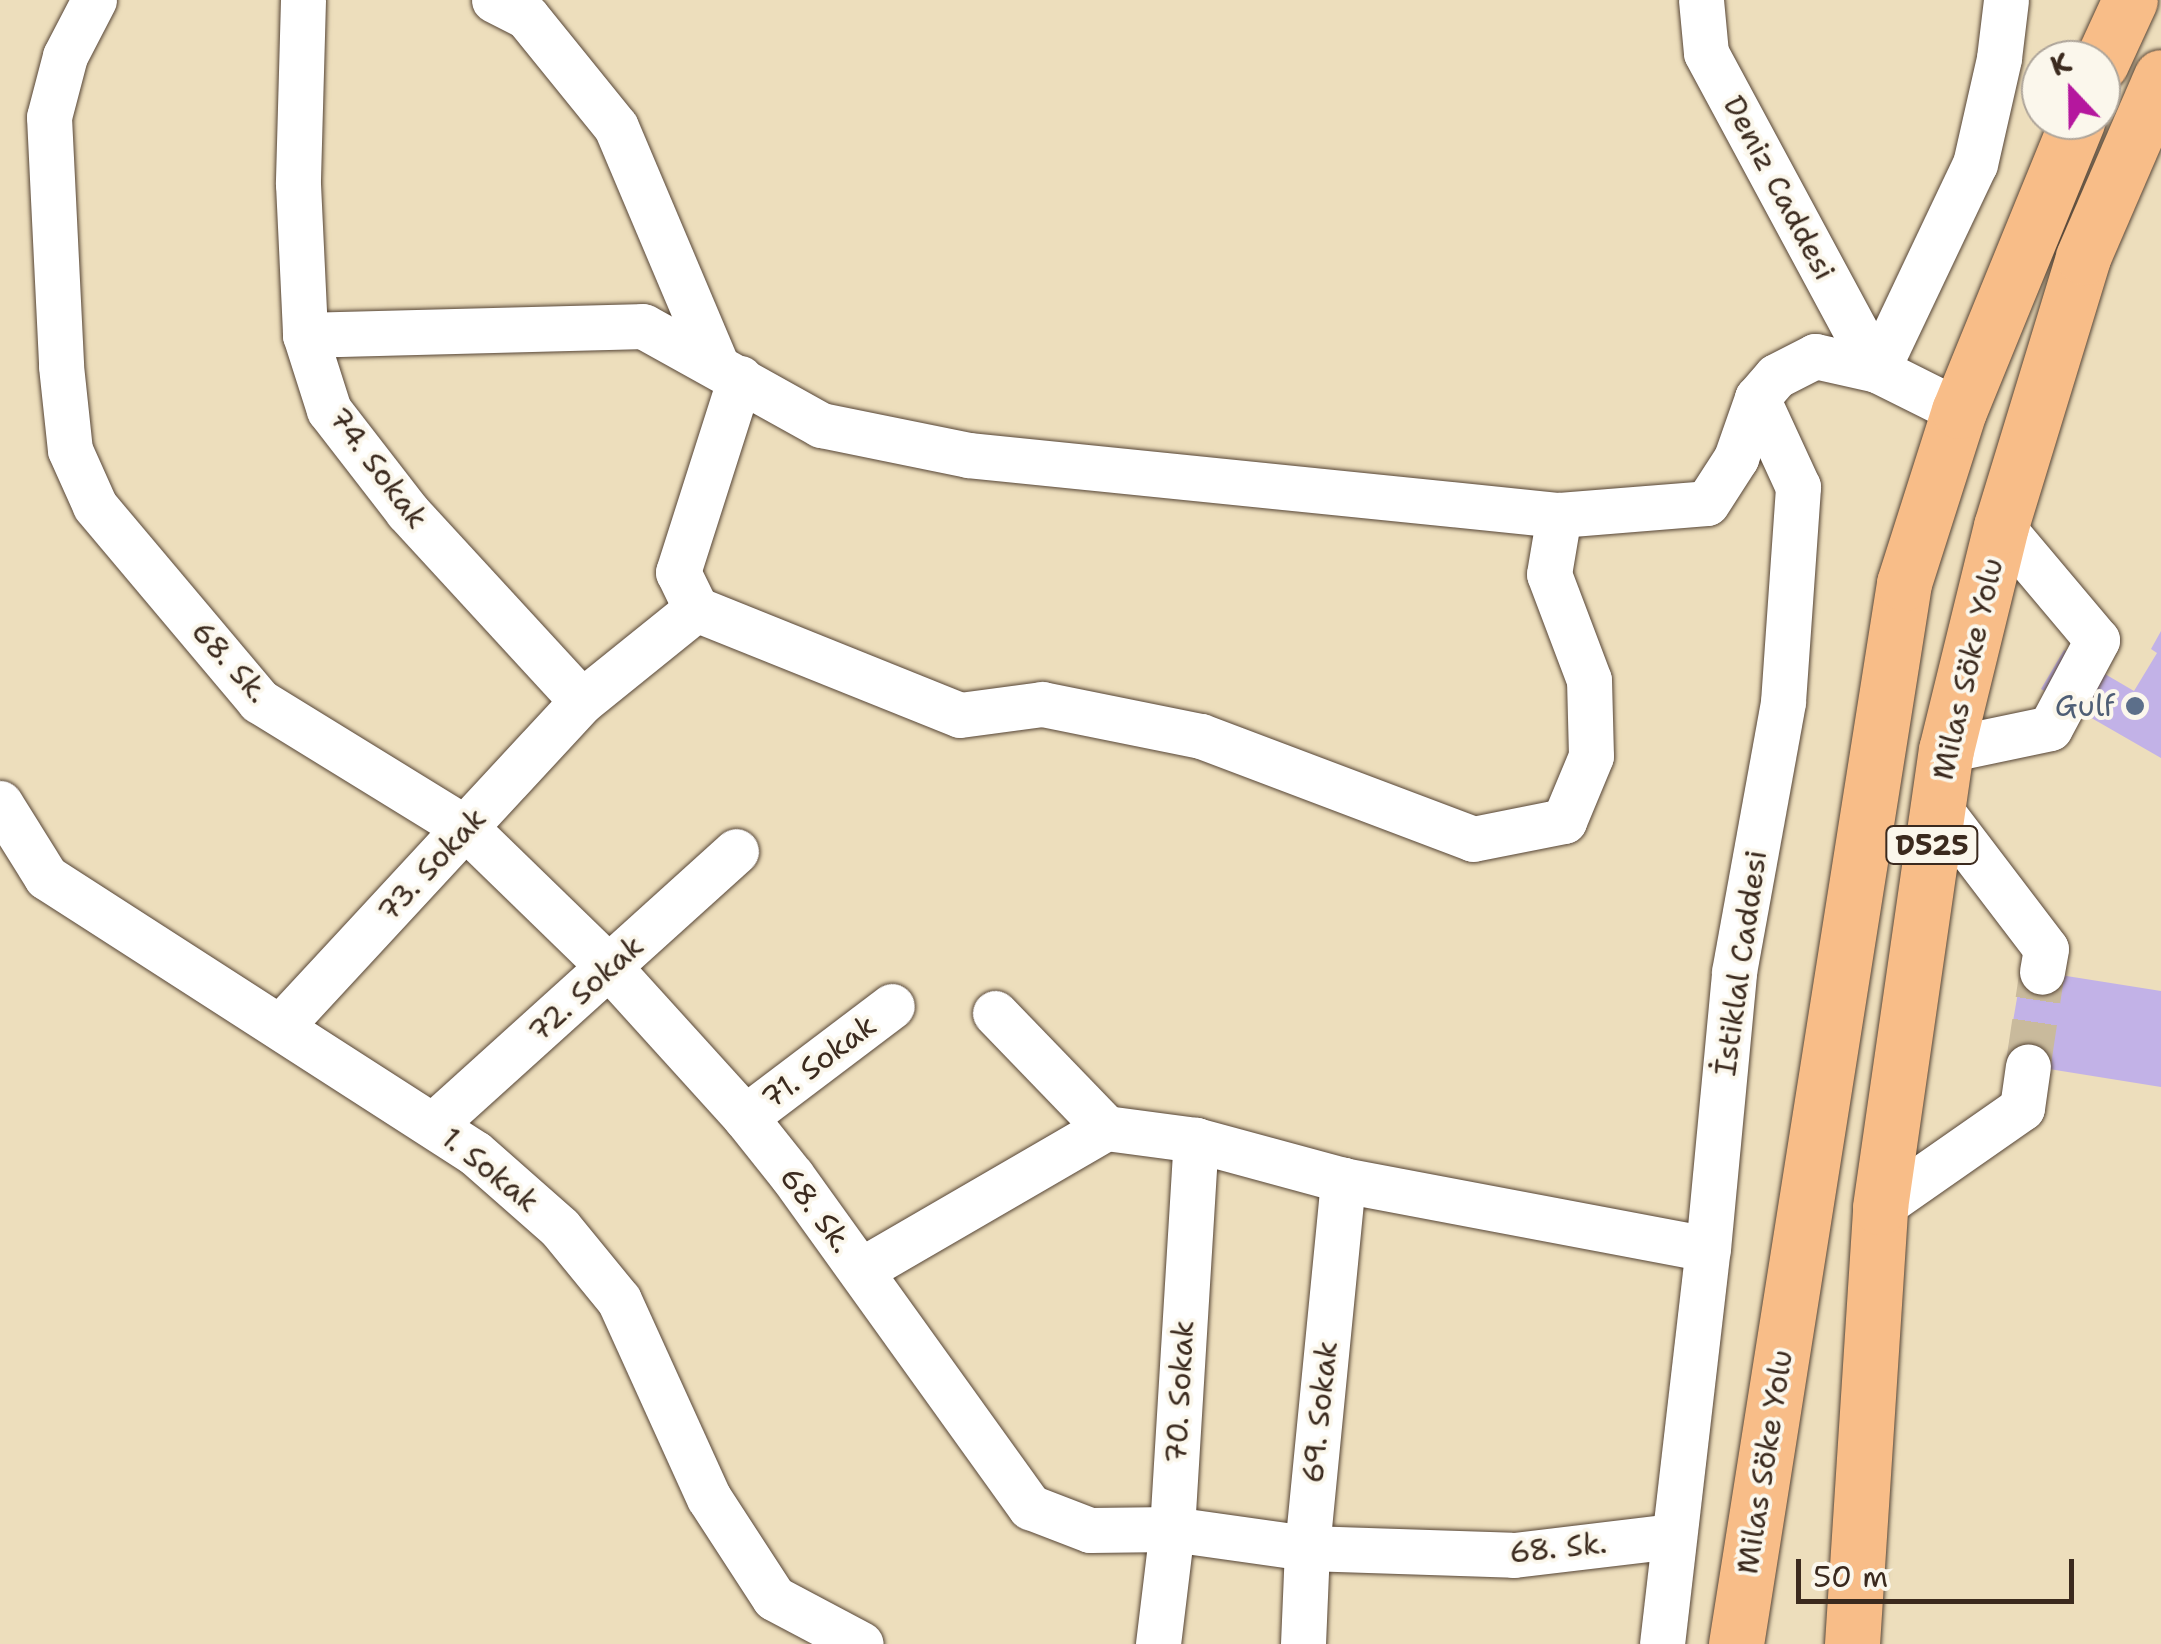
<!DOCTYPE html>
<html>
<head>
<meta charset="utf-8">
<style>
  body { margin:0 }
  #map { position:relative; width:2161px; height:1644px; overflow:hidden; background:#eddebc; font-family:"Shantell Sans",sans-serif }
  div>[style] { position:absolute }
  .building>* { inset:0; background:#c2b2e7 }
  .minor-tunnel>* { height:45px; margin-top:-22.5px; transform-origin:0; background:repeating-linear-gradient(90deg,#c9ba9c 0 45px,transparent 0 67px) }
  .roads { filter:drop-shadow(0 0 2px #564536) drop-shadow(0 0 2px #564536) }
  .minor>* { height:45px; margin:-22.5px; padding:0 22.5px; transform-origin:22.5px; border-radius:22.5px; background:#fff }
  .highway>* { height:55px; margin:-27.5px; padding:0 27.5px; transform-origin:27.5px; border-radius:27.5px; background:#f8bd88 }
  .dots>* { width:28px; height:28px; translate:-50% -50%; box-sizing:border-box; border:5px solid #fbf7ec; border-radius:50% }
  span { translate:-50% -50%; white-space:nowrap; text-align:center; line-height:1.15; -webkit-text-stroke:8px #fbf7ec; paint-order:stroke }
  .shield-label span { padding:2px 8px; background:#fbf7ec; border:2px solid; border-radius:8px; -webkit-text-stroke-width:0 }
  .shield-label { font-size:28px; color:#3b2a1e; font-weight:700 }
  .street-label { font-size:30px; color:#3b2a1e }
  .service-label { font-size:30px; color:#4e5e75 }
  .right { translate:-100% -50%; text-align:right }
  .north { position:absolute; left:2021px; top:40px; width:100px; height:100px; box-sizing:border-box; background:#fbf7ec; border:2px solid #aea59a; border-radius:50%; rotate:338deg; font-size:28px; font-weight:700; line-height:40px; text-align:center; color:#3b2a1e }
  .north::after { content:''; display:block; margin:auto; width:35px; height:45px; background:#b5179e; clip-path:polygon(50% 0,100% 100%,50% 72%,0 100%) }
  .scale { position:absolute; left:1796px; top:1559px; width:278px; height:45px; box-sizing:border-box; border:5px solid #3b2a1e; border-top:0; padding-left:12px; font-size:30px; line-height:35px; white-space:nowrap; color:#3b2a1e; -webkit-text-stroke:8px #fbf7ec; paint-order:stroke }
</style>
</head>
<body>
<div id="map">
  <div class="building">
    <div style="clip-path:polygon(2161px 631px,2161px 758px,2041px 689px,2064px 650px,2134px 691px,2157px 653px,2151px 649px)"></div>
    <div style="clip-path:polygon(2022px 969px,2161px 991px,2161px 1087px,2006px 1062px)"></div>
  </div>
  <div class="minor-tunnel">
    <div style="left:2028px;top:1066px;width:95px;rotate:-81.5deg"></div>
  </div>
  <div class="roads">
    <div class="minor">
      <div style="left:94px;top:0;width:63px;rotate:117.4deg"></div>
      <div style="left:65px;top:56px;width:63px;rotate:104.7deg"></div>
      <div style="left:49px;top:117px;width:249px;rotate:87.2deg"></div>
      <div style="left:61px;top:366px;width:84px;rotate:83.9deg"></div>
      <div style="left:70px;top:450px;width:61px;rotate:65.9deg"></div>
      <div style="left:95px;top:506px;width:255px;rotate:49.9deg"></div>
      <div style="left:259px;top:701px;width:244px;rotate:31.6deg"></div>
      <div style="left:467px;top:829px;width:199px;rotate:44.2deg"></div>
      <div style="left:610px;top:968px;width:201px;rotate:47.8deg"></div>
      <div style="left:745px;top:1117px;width:75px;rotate:51.5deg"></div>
      <div style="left:792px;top:1176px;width:408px;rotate:54.3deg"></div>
      <div style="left:1030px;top:1507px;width:64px;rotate:21deg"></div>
      <div style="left:1090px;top:1530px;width:82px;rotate:-0.7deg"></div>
      <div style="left:1172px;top:1529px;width:136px;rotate:8deg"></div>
      <div style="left:1307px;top:1548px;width:207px;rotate:1.9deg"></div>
      <div style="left:1514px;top:1555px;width:161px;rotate:-6.8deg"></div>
      <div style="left:303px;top:0;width:184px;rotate:91.6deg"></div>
      <div style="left:298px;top:184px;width:151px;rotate:87.3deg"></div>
      <div style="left:305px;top:335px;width:79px;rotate:72.3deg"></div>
      <div style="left:329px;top:410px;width:128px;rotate:52.3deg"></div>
      <div style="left:407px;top:511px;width:258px;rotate:47.4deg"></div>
      <div style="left:494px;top:0;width:37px;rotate:27deg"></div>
      <div style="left:527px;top:17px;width:141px;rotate:51deg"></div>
      <div style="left:616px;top:127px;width:257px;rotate:67.1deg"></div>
      <div style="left:1701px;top:0;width:53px;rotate:84.6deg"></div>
      <div style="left:1706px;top:53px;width:360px;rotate:61.7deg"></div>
      <div style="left:305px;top:335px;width:338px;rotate:-1.5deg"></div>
      <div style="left:643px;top:326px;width:204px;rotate:29.1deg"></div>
      <div style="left:821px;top:425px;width:150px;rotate:11.5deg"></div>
      <div style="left:968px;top:455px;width:594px;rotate:5.8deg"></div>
      <div style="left:1559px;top:515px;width:148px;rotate:-4.6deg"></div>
      <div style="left:1707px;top:503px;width:54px;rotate:-57.2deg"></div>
      <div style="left:1736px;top:458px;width:64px;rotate:-70.7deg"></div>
      <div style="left:1757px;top:398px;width:29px;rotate:-49deg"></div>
      <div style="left:1776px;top:376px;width:44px;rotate:-27.1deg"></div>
      <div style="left:1815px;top:356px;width:64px;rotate:12.7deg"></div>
      <div style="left:740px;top:378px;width:204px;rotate:107.7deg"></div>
      <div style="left:678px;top:572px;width:41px;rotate:64.1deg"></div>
      <div style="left:696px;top:609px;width:284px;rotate:21.9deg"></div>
      <div style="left:960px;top:715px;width:83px;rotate:-7.6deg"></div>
      <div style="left:1042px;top:704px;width:162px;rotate:11.4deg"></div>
      <div style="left:1201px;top:736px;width:291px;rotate:20.7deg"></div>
      <div style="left:1473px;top:839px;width:93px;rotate:-11.2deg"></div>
      <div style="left:1564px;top:821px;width:70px;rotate:-67.4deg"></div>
      <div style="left:1591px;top:756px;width:76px;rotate:-91.5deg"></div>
      <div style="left:1589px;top:680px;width:113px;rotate:-110.7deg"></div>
      <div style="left:1549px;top:574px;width:60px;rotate:-80.4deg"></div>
      <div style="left:1959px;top:411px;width:92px;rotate:-153.4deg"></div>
      <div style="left:1877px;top:370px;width:228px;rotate:-64.6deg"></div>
      <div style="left:1975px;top:164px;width:109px;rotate:-77.2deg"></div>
      <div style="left:1999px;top:58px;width:58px;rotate:-83.1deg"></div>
      <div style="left:1946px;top:750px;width:106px;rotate:-11.9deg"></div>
      <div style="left:2050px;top:728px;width:100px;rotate:-61.9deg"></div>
      <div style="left:2097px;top:640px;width:149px;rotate:-130.1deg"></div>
      <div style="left:0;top:803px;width:87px;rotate:58.1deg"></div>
      <div style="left:46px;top:877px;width:510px;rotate:32.76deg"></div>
      <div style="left:475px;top:1153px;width:113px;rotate:41.4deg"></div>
      <div style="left:560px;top:1228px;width:93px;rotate:50.7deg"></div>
      <div style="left:619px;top:1300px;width:217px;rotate:65.6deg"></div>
      <div style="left:709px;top:1498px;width:119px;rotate:57deg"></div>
      <div style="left:774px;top:1598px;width:98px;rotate:27.9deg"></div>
      <div style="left:1938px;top:807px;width:178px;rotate:52.7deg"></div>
      <div style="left:2046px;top:949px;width:23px;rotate:100deg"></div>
      <div style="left:995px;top:1013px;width:160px;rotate:46deg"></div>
      <div style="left:280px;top:1027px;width:444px;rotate:-47.2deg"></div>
      <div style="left:582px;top:701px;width:146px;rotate:-38.9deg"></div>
      <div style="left:745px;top:1117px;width:184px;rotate:-37.1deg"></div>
      <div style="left:434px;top:1124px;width:407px;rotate:-42.1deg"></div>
      <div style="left:1880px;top:1207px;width:173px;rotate:-34.9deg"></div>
      <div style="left:2022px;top:1108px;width:42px;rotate:-81.9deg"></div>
      <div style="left:861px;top:1270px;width:283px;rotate:-30.1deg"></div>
      <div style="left:1106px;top:1128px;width:91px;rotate:7.6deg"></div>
      <div style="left:1196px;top:1140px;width:152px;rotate:15.2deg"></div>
      <div style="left:1343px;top:1180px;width:371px;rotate:10.7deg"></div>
      <div style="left:1158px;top:1644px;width:116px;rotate:-83.1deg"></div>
      <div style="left:1172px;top:1529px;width:390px;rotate:-86.5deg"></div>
      <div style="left:1303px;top:1644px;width:96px;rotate:-87.6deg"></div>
      <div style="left:1307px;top:1548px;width:370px;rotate:-84.4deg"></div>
      <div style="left:1662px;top:1644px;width:398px;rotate:-83.4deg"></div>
      <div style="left:1708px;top:1249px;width:278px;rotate:-84.6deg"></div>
      <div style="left:1734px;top:972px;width:274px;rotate:-79.7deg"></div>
      <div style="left:1783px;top:702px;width:216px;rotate:-86deg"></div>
      <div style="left:1798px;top:487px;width:98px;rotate:-114.7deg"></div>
    </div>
    <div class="highway">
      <div style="left:2101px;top:63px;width:69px;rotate:-65.3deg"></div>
      <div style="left:1736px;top:1644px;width:1074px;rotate:-81deg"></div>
      <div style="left:1904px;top:583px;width:181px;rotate:-72.3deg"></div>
      <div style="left:1959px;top:411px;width:314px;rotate:-67.8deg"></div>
      <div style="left:1852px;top:1644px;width:438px;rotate:-86.3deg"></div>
      <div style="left:1880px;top:1207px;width:462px;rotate:-81.8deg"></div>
      <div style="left:1946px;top:750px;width:231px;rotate:-76.2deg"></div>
      <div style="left:2001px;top:526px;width:281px;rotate:-73deg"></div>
      <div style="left:2083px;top:257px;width:196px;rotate:-66.6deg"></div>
    </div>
  </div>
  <div class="dots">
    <div style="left:2135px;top:706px;background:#5c6f8a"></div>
  </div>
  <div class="shield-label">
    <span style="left:1932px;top:845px">D525</span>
  </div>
  <div class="street-label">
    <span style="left:1779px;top:188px;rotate:62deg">Deniz Caddesi</span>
    <span style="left:378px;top:468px;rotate:53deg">74. Sokak</span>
    <span style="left:230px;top:662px;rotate:48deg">68. Sk.</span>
    <span style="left:1968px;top:669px;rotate:-77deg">Milas Söke Yolu</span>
    <span style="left:432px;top:865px;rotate:-47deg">73. Sokak</span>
    <span style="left:1741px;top:963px;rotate:-82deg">İstiklal Caddesi</span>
    <span style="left:586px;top:989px;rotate:-42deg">72. Sokak</span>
    <span style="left:819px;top:1062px;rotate:-37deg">71. Sokak</span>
    <span style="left:490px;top:1170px;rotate:39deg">1. Sokak</span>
    <span style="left:816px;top:1210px;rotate:53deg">68. Sk.</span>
    <span style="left:1180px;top:1392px;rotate:-87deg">70. Sokak</span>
    <span style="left:1320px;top:1412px;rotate:-84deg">69. Sokak</span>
    <span style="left:1765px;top:1462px;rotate:-81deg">Milas Söke Yolu</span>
    <span style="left:1558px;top:1548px;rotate:-6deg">68. Sk.</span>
  </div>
  <div class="service-label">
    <span class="right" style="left:2115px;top:706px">Gulf</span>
  </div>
  <div class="north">K</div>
  <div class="scale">50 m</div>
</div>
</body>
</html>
